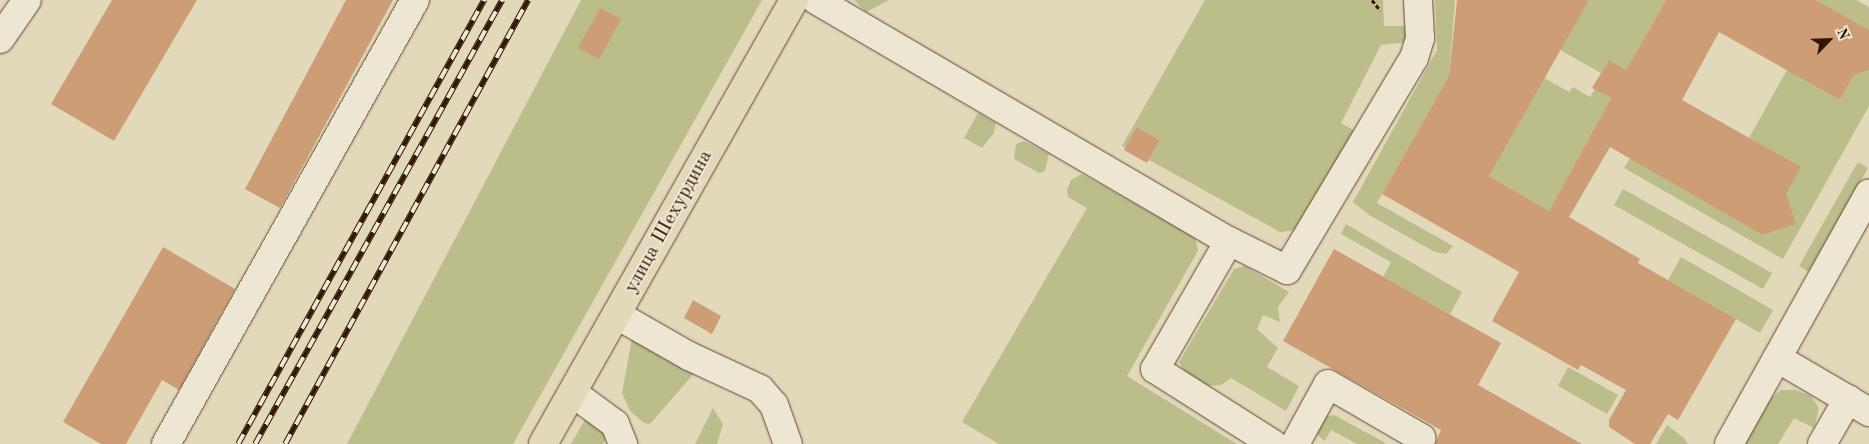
<!DOCTYPE html>
<html>
<head>
<meta charset="utf-8">
<style>
  body { margin:0 }
  #map { position:relative; width:1869px; height:444px; overflow:hidden; background:#e2d9ba; font-family:"Old Standard TT",serif }
  div>[style] { position:absolute }
  .green>* { inset:0; background:#bbbd8a }
  .building>* { inset:0; background:#cd9d76 }
  .path>* { height:3px; margin-top:-1.5px; transform-origin:0; background:repeating-linear-gradient(90deg,#321703 0 4px,transparent 0 6.5px) }
  .roads { filter:drop-shadow(0 0 1px #5e4831) drop-shadow(0 0 1px #5e4831) }
  .minor>* { height:28px; margin:-14px; padding:0 14px; transform-origin:14px; border-radius:14px; background:#ece6d2 }
  .major>* { height:28px; margin:-14px; padding:0 14px; transform-origin:14px; border-radius:14px; background:#e2d9ba }
  .rail>* { height:5.5px; margin-top:-2.75px; transform-origin:0; background:repeating-linear-gradient(90deg,#ece6d2 0 11px,#321703 0 22px); box-sizing:border-box; border-block:1px solid #321703 }
  span { translate:-50% -50%; white-space:nowrap; text-align:center; line-height:1.15; -webkit-text-stroke:4px #ece6d2; paint-order:stroke }
  .street-label { font-size:20px; color:#321703 }
  .north { position:absolute; left:1804px; top:15px; width:50px; height:50px; -webkit-text-stroke:4px #ece6d2; paint-order:stroke; rotate:66deg; font-size:14px; font-weight:700; line-height:20px; text-align:center; color:#321703 }
  .north::after { content:''; display:block; margin:auto; width:18px; height:22px; background:#321703; clip-path:polygon(50% 0,100% 100%,50% 72%,0 100%) }
</style>
</head>
<body>
<div id="map">
  <div class="green">
    <div style="clip-path:polygon(581px 0,762px 0,513px 444px,347px 444px)"></div>
    <div style="clip-path:polygon(854px 0,889px 0,866px 12px)"></div>
    <div style="clip-path:polygon(1205px 0,1383px 0,1384px 26px,1407px 26px,1408px 42px,1381px 45px,1341px 123px,1355px 131px,1299px 230px,1280px 232px,1149px 160px,1160px 140px,1138px 127px,1126px 148px,1122px 146px)"></div>
    <div style="clip-path:polygon(1435px 0,1455px 0,1449px 76px,1377px 203px,1453px 246px,1446px 254px,1435px 252px,1369px 215px,1353px 202px,1437px 50px)"></div>
    <div style="clip-path:polygon(1589px 0,1666px 0,1626px 70px,1609px 60px,1601px 73px,1560px 50px)"></div>
    <div style="clip-path:polygon(1816px 0,1856px 0,1869px 7px,1869px 30px)"></div>
    <div style="clip-path:polygon(1787px 70px,1840px 100px,1854px 75px,1869px 70px,1869px 106px,1783px 259px,1624px 168px,1630px 158px,1762px 235px,1795px 224px,1749px 138px)"></div>
    <div style="clip-path:polygon(1544px 78px,1569px 92px,1573px 87px,1590px 97px,1595px 89px,1611px 98px,1549px 211px,1489px 176px)"></div>
    <div style="clip-path:polygon(978px 113px,996px 123px,994px 133px,982px 148px,964px 138px)"></div>
    <div style="clip-path:polygon(1024px 141px,1049px 154px,1045px 171px,1039px 173px,1014px 159px,1016px 144px)"></div>
    <div style="clip-path:polygon(1858px 162px,1868px 168px,1809px 272px,1799px 266px)"></div>
    <div style="clip-path:polygon(1082px 174px,1195px 237px,1198px 250px,1194px 258px,1127px 376px,1237px 444px,999px 444px,962px 422px,1087px 208px,1068px 197px,1067px 190px,1071px 180px)"></div>
    <div style="clip-path:polygon(1623px 189px,1772px 273px,1763px 289px,1614px 205px)"></div>
    <div style="clip-path:polygon(1346px 224px,1462px 292px,1450px 314px,1383px 277px,1391px 262px,1341px 234px)"></div>
    <div style="clip-path:polygon(1681px 257px,1773px 310px,1760px 333px,1668px 280px)"></div>
    <div style="clip-path:polygon(1245px 266px,1289px 292px,1278px 307px,1280px 322px,1263px 315px,1257px 329px,1278px 348px,1267px 367px,1299px 386px,1286px 411px,1231px 378px,1221px 385px,1206px 386px,1188px 377px,1179px 362px,1234px 269px)"></div>
    <div style="clip-path:polygon(633px 333px,697px 370px,650px 424px,644px 423px,630px 411px,622px 393px)"></div>
    <div style="clip-path:polygon(1568px 367px,1618px 395px,1607px 414px,1558px 386px)"></div>
    <div style="clip-path:polygon(1781px 390px,1796px 390px,1811px 396px,1819px 408px,1814px 428px,1794px 418px,1778px 444px,1745px 444px,1771px 398px)"></div>
    <div style="clip-path:polygon(713px 408px,723px 424px,717px 444px,695px 444px)"></div>
    <div style="clip-path:polygon(1334px 415px,1384px 442px,1385px 444px,1357px 444px,1331px 430px,1325px 441px,1314px 432px,1321px 417px)"></div>
    <div style="clip-path:polygon(586px 418px,610px 432px,603px 444px,571px 444px)"></div>
    <div style="clip-path:polygon(1667px 425px,1684px 438px,1688px 444px,1656px 444px)"></div>
  </div>
  <div class="building">
    <div style="clip-path:polygon(112px 0,197px 0,114px 141px,51px 104px)"></div>
    <div style="clip-path:polygon(346px 0,393px 0,280px 208px,245px 189px)"></div>
    <div style="clip-path:polygon(1457px 0,1589px 0,1489px 176px,1549px 211px,1611px 98px,1592px 88px,1609px 60px,1626px 70px,1666px 0,1816px 0,1869px 30px,1869px 70px,1854px 75px,1840px 100px,1719px 32px,1682px 100px,1801px 167px,1786px 194px,1796px 224px,1762px 235px,1610px 147px,1569px 217px,1640px 259px,1638px 263px,1736px 319px,1678px 420px,1668px 414px,1650px 444px,1635px 444px,1609px 427px,1609px 420px,1626px 390px,1581px 365px,1578px 370px,1492px 321px,1519px 272px,1382px 194px,1449px 76px)"></div>
    <div style="clip-path:polygon(600px 8px,621px 19px,599px 59px,578px 48px)"></div>
    <div style="clip-path:polygon(1137px 127px,1160px 140px,1147px 163px,1124px 150px)"></div>
    <div style="clip-path:polygon(163px 247px,235px 289px,179px 390px,162px 380px,126px 444px,101px 444px,63px 422px)"></div>
    <div style="clip-path:polygon(1334px 249px,1501px 343px,1478px 385px,1582px 444px,1435px 444px,1441px 430px,1283px 341px)"></div>
    <div style="clip-path:polygon(693px 300px,721px 316px,712px 334px,684px 318px)"></div>
  </div>
  <div class="path">
    <div style="left:1372px;top:0;width:13px;rotate:51deg"></div>
  </div>
  <div class="roads">
    <div class="minor">
      <div style="left:816px;top:0;width:478px;rotate:30.3deg"></div>
      <div style="left:1229px;top:241px;width:65px;rotate:26.6deg"></div>
      <div style="left:1287px;top:270px;width:247px;rotate:-59.1deg"></div>
      <div style="left:1414px;top:58px;width:21px;rotate:-73deg"></div>
      <div style="left:1420px;top:38px;width:38px;rotate:-93deg"></div>
      <div style="left:0;top:39px;width:47px;rotate:-55.3deg"></div>
      <div style="left:1229px;top:241px;width:148px;rotate:120deg"></div>
      <div style="left:1155px;top:369px;width:140px;rotate:32.4deg"></div>
      <div style="left:617px;top:315px;width:83px;rotate:29.7deg"></div>
      <div style="left:689px;top:356px;width:78px;rotate:24.9deg"></div>
      <div style="left:760px;top:389px;width:21px;rotate:49deg"></div>
      <div style="left:774px;top:405px;width:41px;rotate:70.3deg"></div>
      <div style="left:1777px;top:358px;width:107px;rotate:30.4deg"></div>
      <div style="left:573px;top:393px;width:52px;rotate:36.4deg"></div>
      <div style="left:615px;top:424px;width:22px;rotate:68deg"></div>
      <div style="left:166px;top:444px;width:509px;rotate:-60.72deg"></div>
      <div style="left:1295px;top:444px;width:68px;rotate:-61.2deg"></div>
      <div style="left:1328px;top:384px;width:108px;rotate:30.1deg"></div>
      <div style="left:1421px;top:438px;width:7px;rotate:117deg"></div>
      <div style="left:1729px;top:444px;width:287px;rotate:-60.8deg"></div>
      <div style="left:1822px;top:444px;width:52px;rotate:-60deg"></div>
    </div>
    <div class="major">
      <div style="left:543px;top:444px;width:510px;rotate:-60.52deg"></div>
    </div>
  </div>
  <div class="rail">
    <div style="left:238px;top:444px;width:508px;rotate:-61.01deg"></div>
    <div style="left:255px;top:444px;width:508px;rotate:-60.91deg"></div>
    <div style="left:285px;top:444px;width:506px;rotate:-61.31deg"></div>
  </div>
  <div class="street-label">
    <span style="left:669px;top:222px;rotate:-61deg">улица Шехурдина</span>
  </div>
  <div class="north">N</div>
</div>
</body>
</html>
